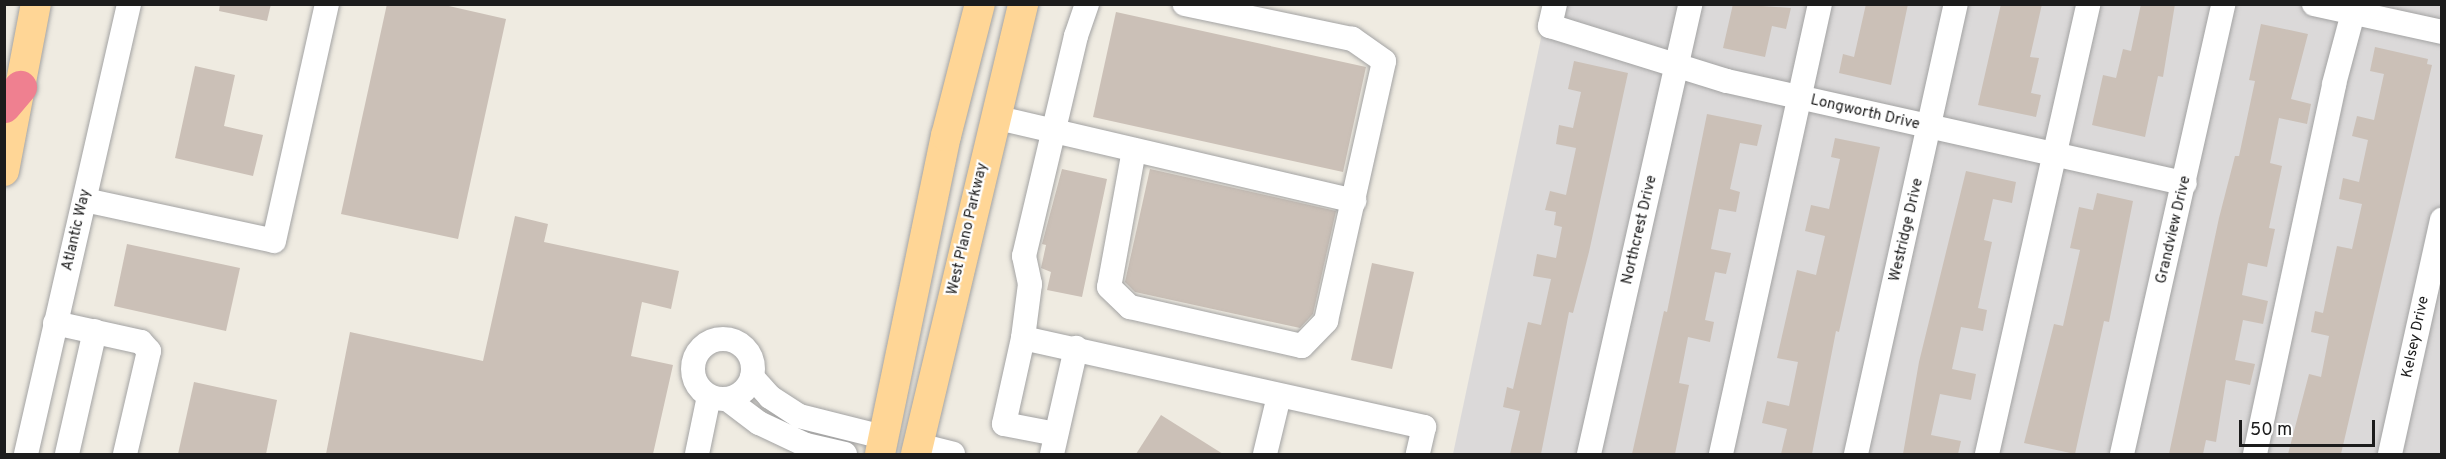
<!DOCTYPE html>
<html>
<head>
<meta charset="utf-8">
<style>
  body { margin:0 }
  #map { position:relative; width:2446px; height:459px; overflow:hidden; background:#efebe1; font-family:Overpass,sans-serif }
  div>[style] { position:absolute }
  .residential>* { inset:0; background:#dbd9d9 }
  .building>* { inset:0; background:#cbc0b7 }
  .roads { filter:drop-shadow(0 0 2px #a3a3a3) drop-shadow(0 0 2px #a3a3a3) }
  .minor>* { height:24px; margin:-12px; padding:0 12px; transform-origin:12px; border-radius:12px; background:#fff }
  .minor>.ring { margin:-12px; padding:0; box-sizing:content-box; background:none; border:24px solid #fff; border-radius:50% }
  .major>* { height:30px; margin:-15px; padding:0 15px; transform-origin:15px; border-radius:15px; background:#ffd696 }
  .highway>* { height:33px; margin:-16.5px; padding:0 16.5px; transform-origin:16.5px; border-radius:16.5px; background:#ef8090 }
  span { translate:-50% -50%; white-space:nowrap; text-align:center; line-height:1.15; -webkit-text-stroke:4.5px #fff; paint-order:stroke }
  .street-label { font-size:15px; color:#1c1c1c }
  .frame { position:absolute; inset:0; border:6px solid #1c1c1c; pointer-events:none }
  .scale { position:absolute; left:2239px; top:420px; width:136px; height:27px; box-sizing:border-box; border:3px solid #1c1c1c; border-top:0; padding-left:8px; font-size:18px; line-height:21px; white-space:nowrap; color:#1c1c1c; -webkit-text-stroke:4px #fff; paint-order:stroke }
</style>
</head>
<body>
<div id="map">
  <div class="residential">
    <div style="clip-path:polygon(1548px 5px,2441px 5px,2441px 454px,1453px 454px)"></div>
  </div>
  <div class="building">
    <div style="clip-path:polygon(220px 4px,271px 4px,267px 21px,219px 11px)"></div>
    <div style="clip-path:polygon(387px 4px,440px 4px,506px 19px,458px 239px,341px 214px)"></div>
    <div style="clip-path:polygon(1733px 4px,1791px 8px,1786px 29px,1772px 26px,1765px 57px,1723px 48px)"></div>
    <div style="clip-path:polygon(1866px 4px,1908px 4px,1891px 85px,1839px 73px,1843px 54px,1854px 57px)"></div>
    <div style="clip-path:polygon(2001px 4px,2042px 4px,2030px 57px,2039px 58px,2031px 93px,2041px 95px,2036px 117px,1978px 105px)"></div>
    <div style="clip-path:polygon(2141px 4px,2175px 4px,2163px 77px,2158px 76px,2145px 137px,2092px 125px,2103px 75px,2116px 78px,2123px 49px,2131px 51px)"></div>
    <div style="clip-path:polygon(1116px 12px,1366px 67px,1343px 172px,1093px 117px)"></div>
    <div style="clip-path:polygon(2261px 24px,2308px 34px,2291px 99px,2311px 104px,2307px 124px,2279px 118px,2270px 163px,2282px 166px,2269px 228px,2275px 229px,2267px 267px,2248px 263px,2242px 295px,2268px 301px,2263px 324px,2243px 320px,2235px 360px,2255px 364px,2250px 385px,2226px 380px,2216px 442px,2206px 440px,2203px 454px,2169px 454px,2219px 218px,2235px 156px,2239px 156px,2255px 81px,2249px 80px)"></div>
    <div style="clip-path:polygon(2375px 47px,2428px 59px,2427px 64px,2432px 65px,2341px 454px,2288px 454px,2309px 374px,2321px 377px,2329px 336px,2311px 332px,2315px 311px,2323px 313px,2337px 246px,2352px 249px,2362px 204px,2339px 199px,2343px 178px,2359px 182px,2368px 140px,2352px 136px,2357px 116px,2374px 120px,2384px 74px,2370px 71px)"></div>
    <div style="clip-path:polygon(1574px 61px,1628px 73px,1589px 252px,1573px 313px,1569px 312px,1541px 454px,1510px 454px,1520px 411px,1503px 407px,1507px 387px,1513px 389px,1528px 322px,1541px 325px,1551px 279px,1533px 276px,1537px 254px,1556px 258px,1562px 227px,1554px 225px,1556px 212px,1545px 210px,1550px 191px,1566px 195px,1576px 148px,1556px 144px,1559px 125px,1573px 128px,1581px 92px,1568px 89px)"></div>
    <div style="clip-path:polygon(195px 66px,235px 75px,224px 126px,263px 135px,253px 176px,175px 158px)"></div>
    <div style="clip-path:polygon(1707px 114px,1762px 125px,1757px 146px,1740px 143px,1730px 189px,1740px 192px,1736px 212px,1719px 209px,1711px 249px,1731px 253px,1726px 274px,1715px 272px,1705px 320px,1714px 322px,1710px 342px,1688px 337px,1679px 383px,1689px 385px,1675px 454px,1632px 454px,1664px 311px,1667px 312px)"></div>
    <div style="clip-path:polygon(1835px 138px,1880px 147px,1839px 332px,1836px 331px,1812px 454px,1781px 454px,1787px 429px,1762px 423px,1767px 401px,1789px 406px,1798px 362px,1777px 358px,1797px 270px,1816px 275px,1825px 236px,1805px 231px,1811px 205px,1829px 209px,1840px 159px,1831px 157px)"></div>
    <div style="clip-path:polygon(1062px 169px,1107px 179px,1082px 297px,1047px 290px,1051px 272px,1041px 268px,1046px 245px,1042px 244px)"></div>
    <div style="clip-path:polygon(1150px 169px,1336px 211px,1313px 314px,1300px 328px,1135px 292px,1125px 282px)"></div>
    <div style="clip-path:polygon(1966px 171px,2016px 182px,2012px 203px,1993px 199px,1984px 240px,1992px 242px,1978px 308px,1987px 310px,1983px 331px,1961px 327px,1952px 369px,1976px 374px,1971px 400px,1940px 394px,1931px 435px,1961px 441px,1958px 454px,1903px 454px,1919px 362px)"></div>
    <div style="clip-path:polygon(2097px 193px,2133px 201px,2109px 322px,2104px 321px,2075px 454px,2024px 443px,2054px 324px,2063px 326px,2080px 250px,2070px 248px,2079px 207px,2093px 210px)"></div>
    <div style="clip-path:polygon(515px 216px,548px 224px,544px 242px,679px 271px,671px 309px,642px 302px,631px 356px,673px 365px,653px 454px,326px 454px,350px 332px,483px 361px)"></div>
    <div style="clip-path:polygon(127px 244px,240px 268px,226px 331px,114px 306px)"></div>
    <div style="clip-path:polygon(1372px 263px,1414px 272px,1392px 369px,1351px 360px)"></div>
    <div style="clip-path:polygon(194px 382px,277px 400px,266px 454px,178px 454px)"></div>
    <div style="clip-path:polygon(1161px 415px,1223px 454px,1136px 454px)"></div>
  </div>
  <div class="roads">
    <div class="minor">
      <div style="left:1087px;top:4px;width:34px;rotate:109deg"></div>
      <div style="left:1076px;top:36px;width:226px;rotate:103.3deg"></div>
      <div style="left:1024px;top:256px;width:29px;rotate:78deg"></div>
      <div style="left:1030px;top:284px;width:54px;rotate:97.4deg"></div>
      <div style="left:1023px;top:338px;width:411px;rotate:12.5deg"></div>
      <div style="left:1424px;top:427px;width:28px;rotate:103deg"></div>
      <div style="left:1555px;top:4px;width:23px;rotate:103deg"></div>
      <div style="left:1550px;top:26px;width:185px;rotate:17.3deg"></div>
      <div style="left:1727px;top:81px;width:469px;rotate:12.6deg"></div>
      <div style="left:2314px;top:4px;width:131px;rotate:12.3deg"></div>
      <div style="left:994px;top:117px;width:370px;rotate:13.1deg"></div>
      <div style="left:1134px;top:150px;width:139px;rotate:100.3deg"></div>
      <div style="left:1109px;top:287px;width:29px;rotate:44deg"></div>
      <div style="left:1130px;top:307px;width:176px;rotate:12.8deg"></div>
      <div style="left:1302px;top:346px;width:35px;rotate:-46deg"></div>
      <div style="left:1326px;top:321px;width:266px;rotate:-77.4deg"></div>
      <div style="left:1384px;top:61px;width:39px;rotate:-145deg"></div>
      <div style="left:1352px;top:39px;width:171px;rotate:-168.2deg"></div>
      <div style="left:85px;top:200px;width:193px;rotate:12.2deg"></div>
      <div style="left:274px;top:241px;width:243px;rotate:-77.4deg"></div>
      <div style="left:55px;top:323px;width:88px;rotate:12.5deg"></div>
      <div style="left:141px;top:342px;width:12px;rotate:48deg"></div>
      <div style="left:149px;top:351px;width:106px;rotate:103.1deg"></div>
      <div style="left:1023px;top:338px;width:88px;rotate:102.5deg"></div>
      <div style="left:1004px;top:424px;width:53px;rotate:10.9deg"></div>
      <div class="ring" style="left:693px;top:339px;width:36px;height:36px"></div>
      <div style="left:752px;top:377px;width:27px;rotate:48deg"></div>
      <div style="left:770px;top:397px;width:35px;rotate:33deg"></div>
      <div style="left:799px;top:416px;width:87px;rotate:14deg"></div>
      <div style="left:727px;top:399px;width:40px;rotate:37deg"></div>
      <div style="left:759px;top:423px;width:52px;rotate:25.1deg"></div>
      <div style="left:806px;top:445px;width:40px;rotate:13deg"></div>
      <div style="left:918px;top:445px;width:36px;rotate:14deg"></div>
      <div style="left:26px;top:454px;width:462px;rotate:-77.1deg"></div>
      <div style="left:67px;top:454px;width:126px;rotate:-77.2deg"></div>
      <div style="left:697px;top:454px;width:59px;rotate:-78.3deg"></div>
      <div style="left:1052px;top:454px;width:109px;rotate:-77.2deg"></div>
      <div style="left:1265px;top:454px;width:60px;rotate:-76.4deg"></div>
      <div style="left:1589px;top:454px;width:461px;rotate:-77.3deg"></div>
      <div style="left:1721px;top:454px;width:461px;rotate:-77.6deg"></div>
      <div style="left:1856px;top:454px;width:461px;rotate:-77.5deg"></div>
      <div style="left:1987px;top:454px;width:461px;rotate:-77.3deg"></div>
      <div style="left:2122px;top:454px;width:461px;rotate:-77.3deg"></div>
      <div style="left:2255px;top:454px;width:378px;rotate:-77.9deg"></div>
      <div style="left:2334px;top:84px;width:73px;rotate:-75deg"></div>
      <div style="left:2390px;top:454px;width:240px;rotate:-77.5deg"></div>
    </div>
    <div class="major">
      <div style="left:4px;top:171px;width:170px;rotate:-79.2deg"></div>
      <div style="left:880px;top:454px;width:325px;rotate:-78.3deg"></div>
      <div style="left:946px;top:136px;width:136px;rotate:-75.6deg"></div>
      <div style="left:916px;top:454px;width:463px;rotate:-76.6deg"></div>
    </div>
    <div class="highway">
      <div style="left:4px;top:106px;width:25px;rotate:-50deg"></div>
    </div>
  </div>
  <div class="street-label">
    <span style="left:1865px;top:113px;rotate:13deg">Longworth Drive</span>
    <span style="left:968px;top:229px;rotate:-77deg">West Plano Parkway</span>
    <span style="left:77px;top:230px;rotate:-77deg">Atlantic Way</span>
    <span style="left:1640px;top:230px;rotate:-77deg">Northcrest Drive</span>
    <span style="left:1907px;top:230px;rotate:-77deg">Westridge Drive</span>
    <span style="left:2174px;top:230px;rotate:-77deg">Grandview Drive</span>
    <span style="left:2416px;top:337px;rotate:-78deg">Kelsey Drive</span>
  </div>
  <div class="frame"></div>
  <div class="scale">50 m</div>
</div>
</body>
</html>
